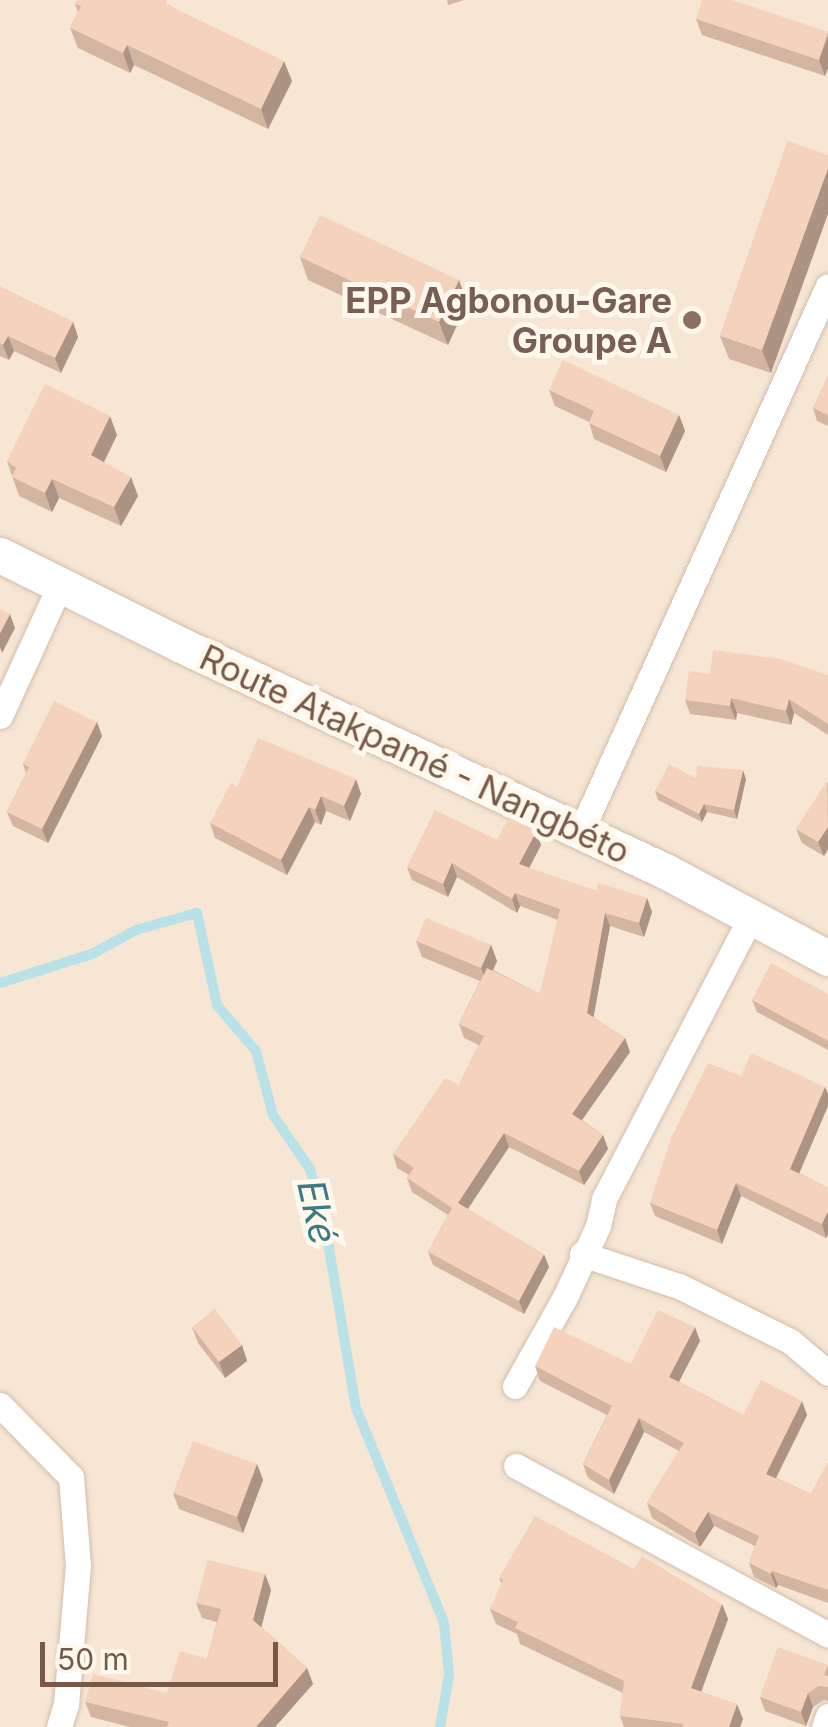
<!DOCTYPE html>
<html>
<head>
<meta charset="utf-8">
<style>
  body { margin:0 }
  #map { position:relative; width:828px; height:1727px; overflow:hidden; background:#fdf4e5; font-family:Inter,sans-serif }
  div>[style] { position:absolute }
  .residential>* { inset:0; background:#f6e6d3 }
  .stream>* { height:10px; margin:-5px; padding:0 5px; transform-origin:5px; border-radius:5px; background:#b8e2e8 }
  .roads { filter:drop-shadow(0 0 2px #d2bdad) drop-shadow(0 0 2px #d2bdad) }
  .minor>* { height:25px; margin:-12.5px; padding:0 12.5px; transform-origin:12.5px; border-radius:12.5px; background:#fff }
  .secondary>* { height:35px; margin:-17.5px; padding:0 17.5px; transform-origin:17.5px; border-radius:17.5px; background:#fff }
  .wall>* { inset:0; background:#d3b5a1 }
  .shaded-wall>* { inset:0; background:#ac9383 }
  .building>* { inset:0; background:#f5d2bb }
  .dots>* { width:28px; height:28px; translate:-50% -50%; box-sizing:border-box; border:5px solid #fff8ec; border-radius:50% }
  span { translate:-50% -50%; white-space:nowrap; text-align:center; line-height:1.15; -webkit-text-stroke:10px #fff8ec; paint-order:stroke }
  .education-label { font-size:35px; color:#785e54; font-weight:700 }
  .right { translate:-100% -50%; text-align:right }
  .street-label { font-size:35px; color:#785948 }
  .water-label { font-size:38px; color:#3e7a86; font-style:italic }
  .scale { position:absolute; left:40px; top:1642px; width:238px; height:45px; box-sizing:border-box; border:5px solid #785948; border-top:0; padding-left:12px; font-size:30px; line-height:35px; white-space:nowrap; color:#785948; -webkit-text-stroke:8px #fff8ec; paint-order:stroke }
</style>
</head>
<body>
<div id="map">
  <div class="residential">
    <div style="clip-path:polygon(0 0,828px 0,828px 1727px,0 1727px)"></div>
  </div>
  <div class="stream">
    <div style="left:0;top:983px;width:96px;rotate:-17.5deg"></div>
    <div style="left:92px;top:954px;width:50px;rotate:-28.6deg"></div>
    <div style="left:136px;top:930px;width:63px;rotate:-15.6deg"></div>
    <div style="left:197px;top:913px;width:94px;rotate:77.7deg"></div>
    <div style="left:217px;top:1005px;width:60px;rotate:49.7deg"></div>
    <div style="left:256px;top:1051px;width:66px;rotate:75.1deg"></div>
    <div style="left:273px;top:1115px;width:65px;rotate:55.6deg"></div>
    <div style="left:310px;top:1169px;width:52px;rotate:74.4deg"></div>
    <div style="left:324px;top:1219px;width:192px;rotate:80.4deg"></div>
    <div style="left:356px;top:1408px;width:232px;rotate:67.7deg"></div>
    <div style="left:444px;top:1623px;width:52px;rotate:84.5deg"></div>
    <div style="left:449px;top:1675px;width:53px;rotate:99.8deg"></div>
  </div>
  <div class="roads">
    <div class="minor">
      <div style="left:0;top:716px;width:142px;rotate:-65.4deg"></div>
      <div style="left:581px;top:831px;width:598px;rotate:-65.62deg"></div>
      <div style="left:582px;top:1254px;width:102px;rotate:18.3deg"></div>
      <div style="left:679px;top:1286px;width:124px;rotate:26.4deg"></div>
      <div style="left:790px;top:1341px;width:50px;rotate:40.1deg"></div>
      <div style="left:515px;top:1386px;width:104px;rotate:-60.7deg"></div>
      <div style="left:566px;top:1295px;width:76px;rotate:-65.1deg"></div>
      <div style="left:598px;top:1226px;width:28px;rotate:-77deg"></div>
      <div style="left:604px;top:1199px;width:317px;rotate:-62.5deg"></div>
      <div style="left:0;top:1405px;width:101px;rotate:45.4deg"></div>
      <div style="left:71px;top:1477px;width:88px;rotate:85.5deg"></div>
      <div style="left:78px;top:1565px;width:140px;rotate:94.9deg"></div>
      <div style="left:66px;top:1704px;width:24px;rotate:107deg"></div>
      <div style="left:516px;top:1466px;width:355px;rotate:28.4deg"></div>
      <div style="left:824px;top:1727px;width:12px;rotate:-70deg"></div>
    </div>
    <div class="secondary">
      <div style="left:0;top:555px;width:202px;rotate:26.4deg"></div>
      <div style="left:181px;top:645px;width:534px;rotate:25.03deg"></div>
      <div style="left:665px;top:871px;width:185px;rotate:28.1deg"></div>
    </div>
  </div>
  <div class="wall">
    <div style="clip-path:polygon(447px 0,464px 0,448px 5px)"></div>
    <div style="clip-path:polygon(75px 4px,169px 5px,292px 81px,268px 129px,134px 65px,130px 73px,78px 48px,70px 28px,78px 12px)"></div>
    <div style="clip-path:polygon(696px 19px,828px 32px,828px 68px,825px 76px,702px 35px)"></div>
    <div style="clip-path:polygon(788px 141px,771px 373px,729px 359px,720px 336px)"></div>
    <div style="clip-path:polygon(300px 257px,459px 280px,467px 303px,448px 345px,308px 280px)"></div>
    <div style="clip-path:polygon(0 287px,73px 322px,78px 337px,61px 373px,14px 351px,9px 360px,0 356px)"></div>
    <div style="clip-path:polygon(828px 376px,828px 426px,817px 421px,813px 408px)"></div>
    <div style="clip-path:polygon(549px 390px,679px 415px,685px 431px,666px 472px,594px 439px,589px 422px,555px 406px)"></div>
    <div style="clip-path:polygon(117px 435px,104px 462px,138px 496px,121px 526px,59px 498px,52px 512px,19px 496px,7px 461px)"></div>
    <div style="clip-path:polygon(710px 674px,828px 675px,828px 735px,794px 713px,791px 725px,737px 713px,736px 720px,690px 714px,685px 700px)"></div>
    <div style="clip-path:polygon(97px 722px,102px 736px,48px 843px,13px 826px,7px 812px,26px 773px,23px 764px)"></div>
    <div style="clip-path:polygon(696px 778px,746px 779px,737px 819px,707px 812px,702px 822px,658px 800px,655px 791px)"></div>
    <div style="clip-path:polygon(828px 782px,828px 849px,824px 856px,802px 843px,796px 829px)"></div>
    <div style="clip-path:polygon(237px 787px,361px 794px,350px 821px,326px 811px,321px 825px,315px 822px,287px 875px,215px 838px,210px 823px)"></div>
    <div style="clip-path:polygon(536px 832px,541px 845px,529px 868px,596px 891px,647px 898px,652px 912px,644px 937px,610px 926px,593px 1017px,625px 1038px,630px 1052px,582px 1120px,603px 1135px,608px 1149px,584px 1185px,509px 1147px,468px 1209px,549px 1267px,524px 1314px,433px 1265px,428px 1252px,448px 1215px,412px 1192px,407px 1178px,409px 1175px,397px 1168px,393px 1154px,459px 1085px,479px 1045px,464px 1038px,459px 1024px,480px 981px,422px 957px,416px 941px,491px 945px,497px 961px,493px 970px,540px 994px,558px 920px,520px 906px,517px 913px,457px 877px,448px 897px,412px 880px,407px 867px,497px 840px)"></div>
    <div style="clip-path:polygon(828px 994px,828px 1050px,757px 1012px,752px 1000px)"></div>
    <div style="clip-path:polygon(741px 1076px,825px 1087px,828px 1094px,828px 1106px,799px 1173px,828px 1188px,826px 1238px,741px 1196px,722px 1244px,655px 1216px,650px 1203px)"></div>
    <div style="clip-path:polygon(192px 1327px,242px 1345px,247px 1361px,225px 1378px,198px 1343px)"></div>
    <div style="clip-path:polygon(700px 1341px,679px 1382px,743px 1415px,807px 1415px,776px 1478px,811px 1494px,828px 1463px,828px 1603px,778px 1585px,776px 1588px,754px 1577px,749px 1563px,755px 1546px,714px 1526px,700px 1547px,652px 1518px,647px 1503px,679px 1451px,644px 1432px,614px 1494px,588px 1478px,583px 1464px,607px 1415px,540px 1381px,535px 1366px,631px 1364px)"></div>
    <div style="clip-path:polygon(257px 1464px,263px 1480px,243px 1533px,179px 1509px,173px 1493px)"></div>
    <div style="clip-path:polygon(634px 1569px,722px 1604px,728px 1619px,701px 1691px,743px 1719px,740px 1727px,624px 1727px,620px 1716px,623px 1693px,520px 1644px,517px 1634px,496px 1624px,490px 1609px,502px 1584px,499px 1578px)"></div>
    <div style="clip-path:polygon(265px 1574px,271px 1590px,261px 1627px,307px 1668px,313px 1684px,275px 1727px,130px 1727px,91px 1717px,85px 1702px,167px 1693px,207px 1659px,217px 1622px,202px 1618px,196px 1603px)"></div>
    <div style="clip-path:polygon(828px 1665px,828px 1701px,824px 1700px,813px 1707px,806px 1726px,765px 1711px,760px 1697px)"></div>
  </div>
  <div class="shaded-wall">
    <div style="clip-path:polygon(828px 36px,828px 68px,825px 76px,819px 60px)"></div>
    <div style="clip-path:polygon(127px 45px,134px 65px,130px 73px,123px 53px)"></div>
    <div style="clip-path:polygon(284px 61px,292px 81px,268px 129px,261px 109px)"></div>
    <div style="clip-path:polygon(828px 168px,828px 214px,771px 373px,762px 350px)"></div>
    <div style="clip-path:polygon(459px 280px,467px 303px,448px 345px,439px 322px)"></div>
    <div style="clip-path:polygon(73px 322px,78px 337px,61px 373px,55px 358px)"></div>
    <div style="clip-path:polygon(8px 336px,14px 351px,9px 360px,3px 345px)"></div>
    <div style="clip-path:polygon(679px 415px,685px 431px,666px 472px,660px 456px)"></div>
    <div style="clip-path:polygon(110px 416px,117px 435px,98px 474px,91px 455px)"></div>
    <div style="clip-path:polygon(131px 477px,138px 496px,121px 526px,114px 507px)"></div>
    <div style="clip-path:polygon(52px 479px,59px 498px,52px 512px,45px 493px)"></div>
    <div style="clip-path:polygon(10px 614px,15px 628px,2px 653px,0 647px,0 633px)"></div>
    <div style="clip-path:polygon(731px 698px,737px 713px,736px 720px,730px 706px)"></div>
    <div style="clip-path:polygon(789px 699px,794px 713px,791px 725px,786px 711px)"></div>
    <div style="clip-path:polygon(97px 722px,102px 736px,48px 843px,42px 829px)"></div>
    <div style="clip-path:polygon(743px 770px,746px 779px,737px 819px,734px 810px)"></div>
    <div style="clip-path:polygon(356px 779px,361px 794px,350px 821px,344px 806px)"></div>
    <div style="clip-path:polygon(321px 796px,326px 811px,321px 825px,315px 810px)"></div>
    <div style="clip-path:polygon(704px 804px,707px 812px,702px 822px,699px 814px)"></div>
    <div style="clip-path:polygon(309px 807px,315px 822px,287px 875px,281px 860px)"></div>
    <div style="clip-path:polygon(828px 827px,828px 849px,824px 856px,818px 842px)"></div>
    <div style="clip-path:polygon(536px 832px,541px 845px,524px 878px,519px 864px)"></div>
    <div style="clip-path:polygon(452px 863px,457px 877px,448px 897px,443px 884px)"></div>
    <div style="clip-path:polygon(515px 893px,520px 906px,517px 913px,512px 899px)"></div>
    <div style="clip-path:polygon(647px 898px,652px 912px,644px 937px,639px 923px)"></div>
    <div style="clip-path:polygon(605px 913px,610px 926px,592px 1026px,587px 1013px)"></div>
    <div style="clip-path:polygon(491px 945px,497px 961px,487px 984px,481px 968px)"></div>
    <div style="clip-path:polygon(625px 1038px,630px 1052px,577px 1127px,572px 1114px)"></div>
    <div style="clip-path:polygon(825px 1087px,828px 1094px,828px 1106px,795px 1183px,790px 1169px)"></div>
    <div style="clip-path:polygon(504px 1133px,509px 1147px,463px 1216px,458px 1203px)"></div>
    <div style="clip-path:polygon(603px 1135px,608px 1149px,584px 1185px,579px 1171px)"></div>
    <div style="clip-path:polygon(736px 1183px,741px 1196px,722px 1244px,717px 1230px)"></div>
    <div style="clip-path:polygon(828px 1211px,828px 1235px,826px 1238px,822px 1224px)"></div>
    <div style="clip-path:polygon(544px 1254px,549px 1267px,524px 1314px,519px 1301px)"></div>
    <div style="clip-path:polygon(695px 1327px,700px 1341px,674px 1391px,669px 1377px)"></div>
    <div style="clip-path:polygon(242px 1345px,247px 1361px,225px 1378px,219px 1362px)"></div>
    <div style="clip-path:polygon(802px 1401px,807px 1415px,771px 1488px,766px 1474px)"></div>
    <div style="clip-path:polygon(639px 1418px,644px 1432px,614px 1494px,609px 1480px)"></div>
    <div style="clip-path:polygon(257px 1464px,263px 1480px,243px 1533px,237px 1517px)"></div>
    <div style="clip-path:polygon(708px 1512px,714px 1526px,700px 1547px,695px 1533px)"></div>
    <div style="clip-path:polygon(772px 1571px,778px 1585px,776px 1588px,771px 1574px)"></div>
    <div style="clip-path:polygon(265px 1574px,271px 1590px,259px 1636px,253px 1620px)"></div>
    <div style="clip-path:polygon(722px 1604px,728px 1619px,697px 1703px,691px 1688px)"></div>
    <div style="clip-path:polygon(307px 1668px,313px 1684px,275px 1727px,256px 1727px)"></div>
    <div style="clip-path:polygon(808px 1693px,813px 1707px,806px 1726px,801px 1712px)"></div>
    <div style="clip-path:polygon(737px 1704px,743px 1719px,740px 1727px,729px 1727px)"></div>
  </div>
  <div class="building">
    <div style="clip-path:polygon(77px 0,167px 0,166px 4px,284px 61px,261px 109px,127px 45px,123px 53px,70px 28px,81px 6px,75px 4px)"></div>
    <div style="clip-path:polygon(702px 0,732px 0,828px 32px,819px 60px,696px 19px)"></div>
    <div style="clip-path:polygon(788px 141px,828px 155px,828px 168px,762px 350px,720px 336px)"></div>
    <div style="clip-path:polygon(320px 215px,459px 280px,439px 322px,300px 257px)"></div>
    <div style="clip-path:polygon(0 287px,73px 322px,55px 358px,8px 336px,3px 345px,0 343px)"></div>
    <div style="clip-path:polygon(563px 360px,679px 415px,660px 456px,589px 423px,594px 411px,549px 390px)"></div>
    <div style="clip-path:polygon(828px 376px,828px 415px,813px 408px)"></div>
    <div style="clip-path:polygon(45px 384px,110px 416px,91px 455px,131px 477px,114px 507px,52px 479px,45px 493px,12px 477px,16px 468px,7px 461px)"></div>
    <div style="clip-path:polygon(0 609px,10px 614px,0 633px)"></div>
    <div style="clip-path:polygon(713px 650px,781px 659px,828px 675px,828px 724px,789px 699px,786px 711px,731px 698px,730px 706px,685px 700px,689px 671px,710px 674px)"></div>
    <div style="clip-path:polygon(54px 701px,97px 722px,42px 829px,7px 812px,29px 767px,23px 764px)"></div>
    <div style="clip-path:polygon(258px 738px,356px 779px,344px 806px,321px 796px,315px 810px,309px 807px,281px 860px,210px 823px,231px 783px,237px 787px)"></div>
    <div style="clip-path:polygon(669px 764px,696px 778px,697px 766px,743px 770px,734px 810px,704px 804px,699px 814px,655px 791px)"></div>
    <div style="clip-path:polygon(827px 781px,828px 827px,818px 842px,796px 829px)"></div>
    <div style="clip-path:polygon(435px 810px,497px 840px,509px 817px,536px 832px,519px 864px,596px 891px,599px 883px,647px 898px,639px 923px,605px 913px,587px 1013px,625px 1038px,572px 1114px,603px 1135px,579px 1171px,504px 1133px,458px 1203px,544px 1254px,519px 1301px,428px 1252px,452px 1208px,407px 1178px,414px 1168px,393px 1154px,445px 1078px,459px 1085px,484px 1036px,459px 1024px,487px 968px,540px 994px,560px 909px,515px 893px,512px 899px,452px 863px,443px 884px,407px 867px)"></div>
    <div style="clip-path:polygon(426px 918px,491px 945px,481px 968px,416px 941px)"></div>
    <div style="clip-path:polygon(771px 963px,828px 994px,828px 1041px,752px 1000px)"></div>
    <div style="clip-path:polygon(751px 1053px,825px 1087px,790px 1169px,828px 1188px,828px 1211px,822px 1224px,736px 1183px,717px 1230px,650px 1203px,671px 1138px,708px 1063px,741px 1076px)"></div>
    <div style="clip-path:polygon(215px 1309px,242px 1345px,219px 1362px,192px 1327px)"></div>
    <div style="clip-path:polygon(658px 1310px,695px 1327px,669px 1377px,743px 1415px,761px 1380px,802px 1401px,766px 1474px,811px 1494px,828px 1463px,828px 1590px,772px 1571px,771px 1574px,749px 1563px,759px 1536px,708px 1512px,695px 1533px,647px 1503px,684px 1443px,639px 1418px,609px 1480px,583px 1464px,612px 1406px,535px 1366px,554px 1327px,631px 1364px)"></div>
    <div style="clip-path:polygon(193px 1441px,257px 1464px,237px 1517px,173px 1493px)"></div>
    <div style="clip-path:polygon(535px 1516px,634px 1569px,642px 1556px,722px 1604px,691px 1688px,737px 1704px,729px 1727px,682px 1727px,684px 1724px,620px 1716px,624px 1681px,515px 1628px,518px 1622px,490px 1609px,503px 1580px,499px 1578px)"></div>
    <div style="clip-path:polygon(208px 1560px,265px 1574px,253px 1620px,307px 1668px,256px 1727px,167px 1727px,169px 1722px,85px 1702px,93px 1674px,167px 1693px,180px 1651px,207px 1659px,221px 1609px,196px 1603px)"></div>
    <div style="clip-path:polygon(778px 1647px,828px 1665px,824px 1675px,828px 1676px,828px 1687px,819px 1686px,808px 1693px,801px 1712px,760px 1697px)"></div>
  </div>
  <div class="dots">
    <div style="left:692px;top:320px;background:#8d6e63"></div>
  </div>
  <div class="education-label">
    <span class="right" style="left:672px;top:320px">EPP Agbonou-Gare<br>Groupe A</span>
  </div>
  <div class="street-label">
    <span style="left:415px;top:754px;rotate:25deg">Route Atakpamé - Nangbéto</span>
  </div>
  <div class="water-label">
    <span style="left:317px;top:1212px;rotate:77deg">Eké</span>
  </div>
  <div class="scale">50 m</div>
</div>
</body>
</html>
